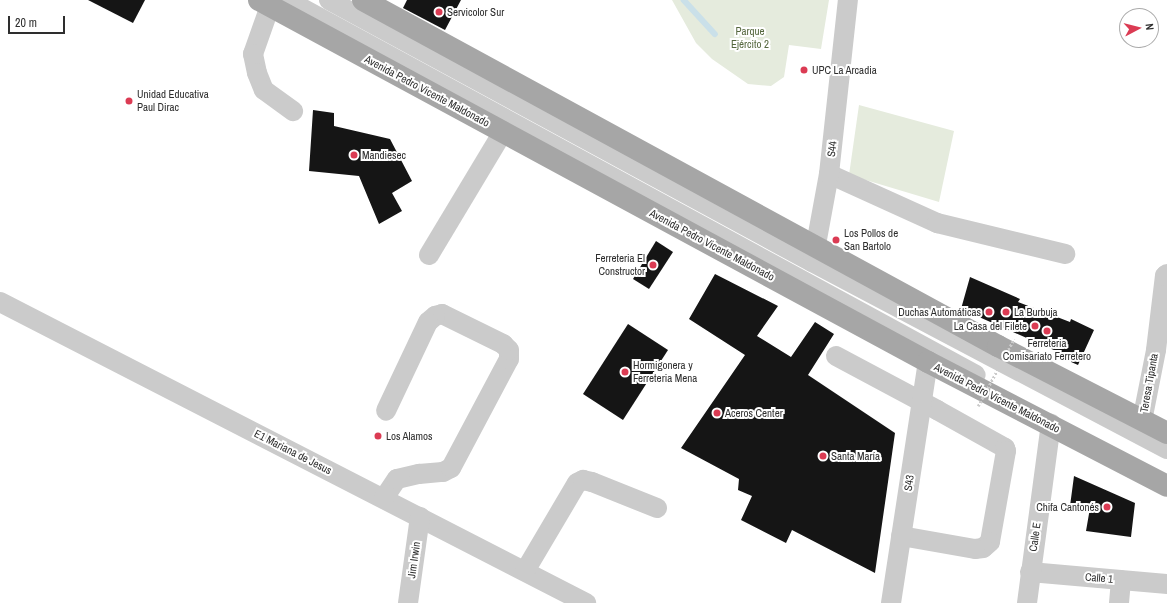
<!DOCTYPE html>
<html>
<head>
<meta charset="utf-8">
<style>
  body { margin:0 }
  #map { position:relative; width:1167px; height:603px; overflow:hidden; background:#fff; font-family:"Archivo Narrow",sans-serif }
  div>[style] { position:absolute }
  .green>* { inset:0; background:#e5ebdd }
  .stream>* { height:5.5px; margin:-2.75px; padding:0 2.75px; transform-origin:2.75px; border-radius:2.75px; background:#cae0e9 }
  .building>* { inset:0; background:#151515 }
  .minor>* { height:20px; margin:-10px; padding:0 10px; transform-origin:10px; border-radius:10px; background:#cbcbcb }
  .major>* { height:22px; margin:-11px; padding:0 11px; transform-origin:11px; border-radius:11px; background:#a6a6a6 }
  .path-bridge>* { height:2.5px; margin-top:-1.25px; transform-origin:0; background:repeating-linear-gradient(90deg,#cbcbcb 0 2px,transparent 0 4px) }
  .dots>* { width:11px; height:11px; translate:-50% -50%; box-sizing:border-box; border:2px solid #fff; border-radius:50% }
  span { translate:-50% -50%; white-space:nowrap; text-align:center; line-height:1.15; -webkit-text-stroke:4px #fff; paint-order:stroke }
  .poi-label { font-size:11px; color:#2e2e2e }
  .left { translate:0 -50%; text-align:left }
  .right { translate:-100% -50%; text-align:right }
  .park-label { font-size:11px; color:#55673e }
  .street-label { font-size:11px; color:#2e2e2e }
  .north { position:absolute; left:1119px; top:8px; width:40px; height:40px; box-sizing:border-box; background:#fff; border:1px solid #ababab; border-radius:50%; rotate:83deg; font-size:11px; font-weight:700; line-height:16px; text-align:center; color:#2e2e2e }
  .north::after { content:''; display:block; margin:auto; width:14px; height:18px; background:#db3b53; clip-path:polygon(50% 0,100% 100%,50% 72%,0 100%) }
  .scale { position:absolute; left:8px; top:16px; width:57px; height:18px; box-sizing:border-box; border:2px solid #2e2e2e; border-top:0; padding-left:5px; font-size:12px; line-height:14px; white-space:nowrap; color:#2e2e2e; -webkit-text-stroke:3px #fff; paint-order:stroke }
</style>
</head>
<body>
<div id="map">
  <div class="green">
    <div style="clip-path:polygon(672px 0,829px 0,821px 49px,789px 45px,784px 77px,771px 86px,748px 84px,712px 59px,696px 43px)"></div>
    <div style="clip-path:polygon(859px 105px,954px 131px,939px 202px,849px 175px)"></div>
  </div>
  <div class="stream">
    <div style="left:684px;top:0;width:46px;rotate:47.6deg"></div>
  </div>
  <div class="building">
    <div style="clip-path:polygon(88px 0,145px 0,133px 23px)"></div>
    <div style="clip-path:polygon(407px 0,461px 0,445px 30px,403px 8px)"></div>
    <div style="clip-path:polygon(313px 110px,334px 113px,334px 126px,390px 139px,412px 181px,392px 193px,402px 211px,379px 224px,359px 176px,309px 171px)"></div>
    <div style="clip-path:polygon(656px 241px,673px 252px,649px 289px,633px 279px)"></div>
    <div style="clip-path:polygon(715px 274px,778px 306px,757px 336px,791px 357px,815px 322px,834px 334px,808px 375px,895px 433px,875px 573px,792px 530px,786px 543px,741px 520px,752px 496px,738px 490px,739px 479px,681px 448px,745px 355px,689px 319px)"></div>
    <div style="clip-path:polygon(970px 277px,1020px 299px,1018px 302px,1070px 322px,1071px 319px,1094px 330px,1078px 365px,1055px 355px,1056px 351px,961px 309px)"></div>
    <div style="clip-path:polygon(628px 324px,668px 350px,623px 420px,583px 394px)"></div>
    <div style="clip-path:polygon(1074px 476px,1135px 503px,1131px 537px,1086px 531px,1090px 508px,1070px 506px)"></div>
  </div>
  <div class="minor">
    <div style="left:287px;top:0;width:784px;rotate:28.56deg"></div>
    <div style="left:329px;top:0;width:549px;rotate:28.48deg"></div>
    <div style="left:812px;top:262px;width:401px;rotate:27.8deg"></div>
    <div style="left:270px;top:6px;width:51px;rotate:109.5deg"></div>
    <div style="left:253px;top:54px;width:19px;rotate:78deg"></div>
    <div style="left:257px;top:73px;width:18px;rotate:68deg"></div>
    <div style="left:264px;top:90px;width:36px;rotate:36deg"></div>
    <div style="left:829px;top:174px;width:119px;rotate:24.4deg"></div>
    <div style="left:937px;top:223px;width:132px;rotate:13.6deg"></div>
    <div style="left:429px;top:255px;width:144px;rotate:-59deg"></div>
    <div style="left:813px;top:261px;width:88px;rotate:-79.6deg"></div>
    <div style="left:829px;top:174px;width:175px;rotate:-83.8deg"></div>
    <div style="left:0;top:302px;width:659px;rotate:27.19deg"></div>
    <div style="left:836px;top:356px;width:115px;rotate:28.1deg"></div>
    <div style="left:937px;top:410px;width:78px;rotate:29.2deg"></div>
    <div style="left:1005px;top:448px;width:3px;rotate:72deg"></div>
    <div style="left:1006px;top:451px;width:92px;rotate:100deg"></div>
    <div style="left:990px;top:542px;width:9px;rotate:139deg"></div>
    <div style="left:983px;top:548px;width:8px;rotate:173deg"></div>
    <div style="left:975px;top:549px;width:75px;rotate:-170deg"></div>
    <div style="left:1142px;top:421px;width:72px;rotate:-78.8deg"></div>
    <div style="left:1156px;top:350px;width:75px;rotate:-83.1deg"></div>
    <div style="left:1165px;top:276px;width:3px;rotate:-45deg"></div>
    <div style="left:384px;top:498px;width:23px;rotate:-56deg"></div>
    <div style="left:397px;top:479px;width:23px;rotate:-13deg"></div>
    <div style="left:419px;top:474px;width:24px;rotate:-5deg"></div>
    <div style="left:443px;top:472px;width:9px;rotate:-27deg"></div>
    <div style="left:451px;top:468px;width:123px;rotate:-62deg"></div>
    <div style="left:509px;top:359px;width:9px;rotate:-90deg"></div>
    <div style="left:509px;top:350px;width:8px;rotate:-135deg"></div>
    <div style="left:503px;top:344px;width:68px;rotate:-153.8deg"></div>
    <div style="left:442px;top:314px;width:7px;rotate:164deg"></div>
    <div style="left:435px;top:316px;width:9px;rotate:139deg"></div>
    <div style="left:428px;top:322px;width:98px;rotate:115.3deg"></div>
    <div style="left:525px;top:571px;width:102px;rotate:-59.4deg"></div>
    <div style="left:577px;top:483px;width:7px;rotate:-27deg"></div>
    <div style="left:583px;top:480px;width:9px;rotate:13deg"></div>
    <div style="left:592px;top:482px;width:70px;rotate:21.8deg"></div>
    <div style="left:1030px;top:572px;width:138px;rotate:5deg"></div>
    <div style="left:408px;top:603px;width:87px;rotate:-82.1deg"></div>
    <div style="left:891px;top:603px;width:244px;rotate:-81.3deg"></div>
    <div style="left:1027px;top:603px;width:181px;rotate:-82.4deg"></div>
    <div style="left:1119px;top:603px;width:23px;rotate:-85deg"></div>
  </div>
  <div class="major">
    <div style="left:259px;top:0;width:761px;rotate:28.42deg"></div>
    <div style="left:928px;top:362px;width:269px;rotate:27.4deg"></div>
    <div style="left:363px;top:0;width:723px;rotate:28.59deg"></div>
    <div style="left:998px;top:346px;width:190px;rotate:27.2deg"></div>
  </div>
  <div class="path-bridge">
    <div style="left:978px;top:406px;width:76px;rotate:-61.8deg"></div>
  </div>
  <div class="dots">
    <div style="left:439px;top:12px;background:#db3b53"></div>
    <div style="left:804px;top:70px;background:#db3b53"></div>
    <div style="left:129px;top:101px;background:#db3b53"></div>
    <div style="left:354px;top:155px;background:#db3b53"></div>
    <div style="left:836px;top:240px;background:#db3b53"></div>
    <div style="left:653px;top:265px;background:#db3b53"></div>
    <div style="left:989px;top:312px;background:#db3b53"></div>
    <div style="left:1006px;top:312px;background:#db3b53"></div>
    <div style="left:1035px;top:326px;background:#db3b53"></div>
    <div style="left:1047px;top:331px;background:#db3b53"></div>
    <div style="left:625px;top:372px;background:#db3b53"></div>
    <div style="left:717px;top:413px;background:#db3b53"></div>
    <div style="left:378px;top:436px;background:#db3b53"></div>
    <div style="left:823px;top:456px;background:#db3b53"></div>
    <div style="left:1107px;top:507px;background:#db3b53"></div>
  </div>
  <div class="poi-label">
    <span class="left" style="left:447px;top:12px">Servicolor Sur</span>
    <span class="left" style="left:812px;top:70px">UPC La Arcadia</span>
    <span class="left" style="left:137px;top:101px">Unidad Educativa<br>Paul Dirac</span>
    <span class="left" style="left:362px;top:155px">Mandiesec</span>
    <span class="left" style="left:844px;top:240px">Los Pollos de<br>San Bartolo</span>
    <span class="right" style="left:645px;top:265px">Ferreteria El<br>Constructor</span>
    <span class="right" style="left:981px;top:312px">Duchas Automáticas</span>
    <span class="left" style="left:1014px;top:312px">La Burbuja</span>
    <span class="right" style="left:1027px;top:326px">La Casa del Filete</span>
    <span style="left:1047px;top:350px">Ferreteria<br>Comisariato Ferretero</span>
    <span class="left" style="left:633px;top:372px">Hormigonera y<br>Ferreteria Mena</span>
    <span class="left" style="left:725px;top:413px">Aceros Center</span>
    <span class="left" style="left:386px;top:436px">Los Alamos</span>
    <span class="left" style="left:831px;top:456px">Santa María</span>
    <span class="right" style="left:1099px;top:507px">Chifa Cantonés</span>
  </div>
  <div class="park-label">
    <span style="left:750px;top:38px">Parque<br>Ejército 2</span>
  </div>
  <div class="street-label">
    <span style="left:427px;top:91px;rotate:28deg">Avenida Pedro Vicente Maldonado</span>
    <span style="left:832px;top:149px;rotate:-84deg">S44</span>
    <span style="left:712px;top:245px;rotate:28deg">Avenida Pedro Vicente Maldonado</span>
    <span style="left:1149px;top:383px;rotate:-80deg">Teresa Tipanta</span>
    <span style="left:997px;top:398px;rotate:27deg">Avenida Pedro Vicente Maldonado</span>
    <span style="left:293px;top:452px;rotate:27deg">E1 Mariana de Jesus</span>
    <span style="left:909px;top:483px;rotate:-81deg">S43</span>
    <span style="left:1035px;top:537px;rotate:-82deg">Calle E</span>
    <span style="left:414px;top:560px;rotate:-82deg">Jim Irwin</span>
    <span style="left:1099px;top:578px;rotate:5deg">Calle 1</span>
  </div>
  <div class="north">N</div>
  <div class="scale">20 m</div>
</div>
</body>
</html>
